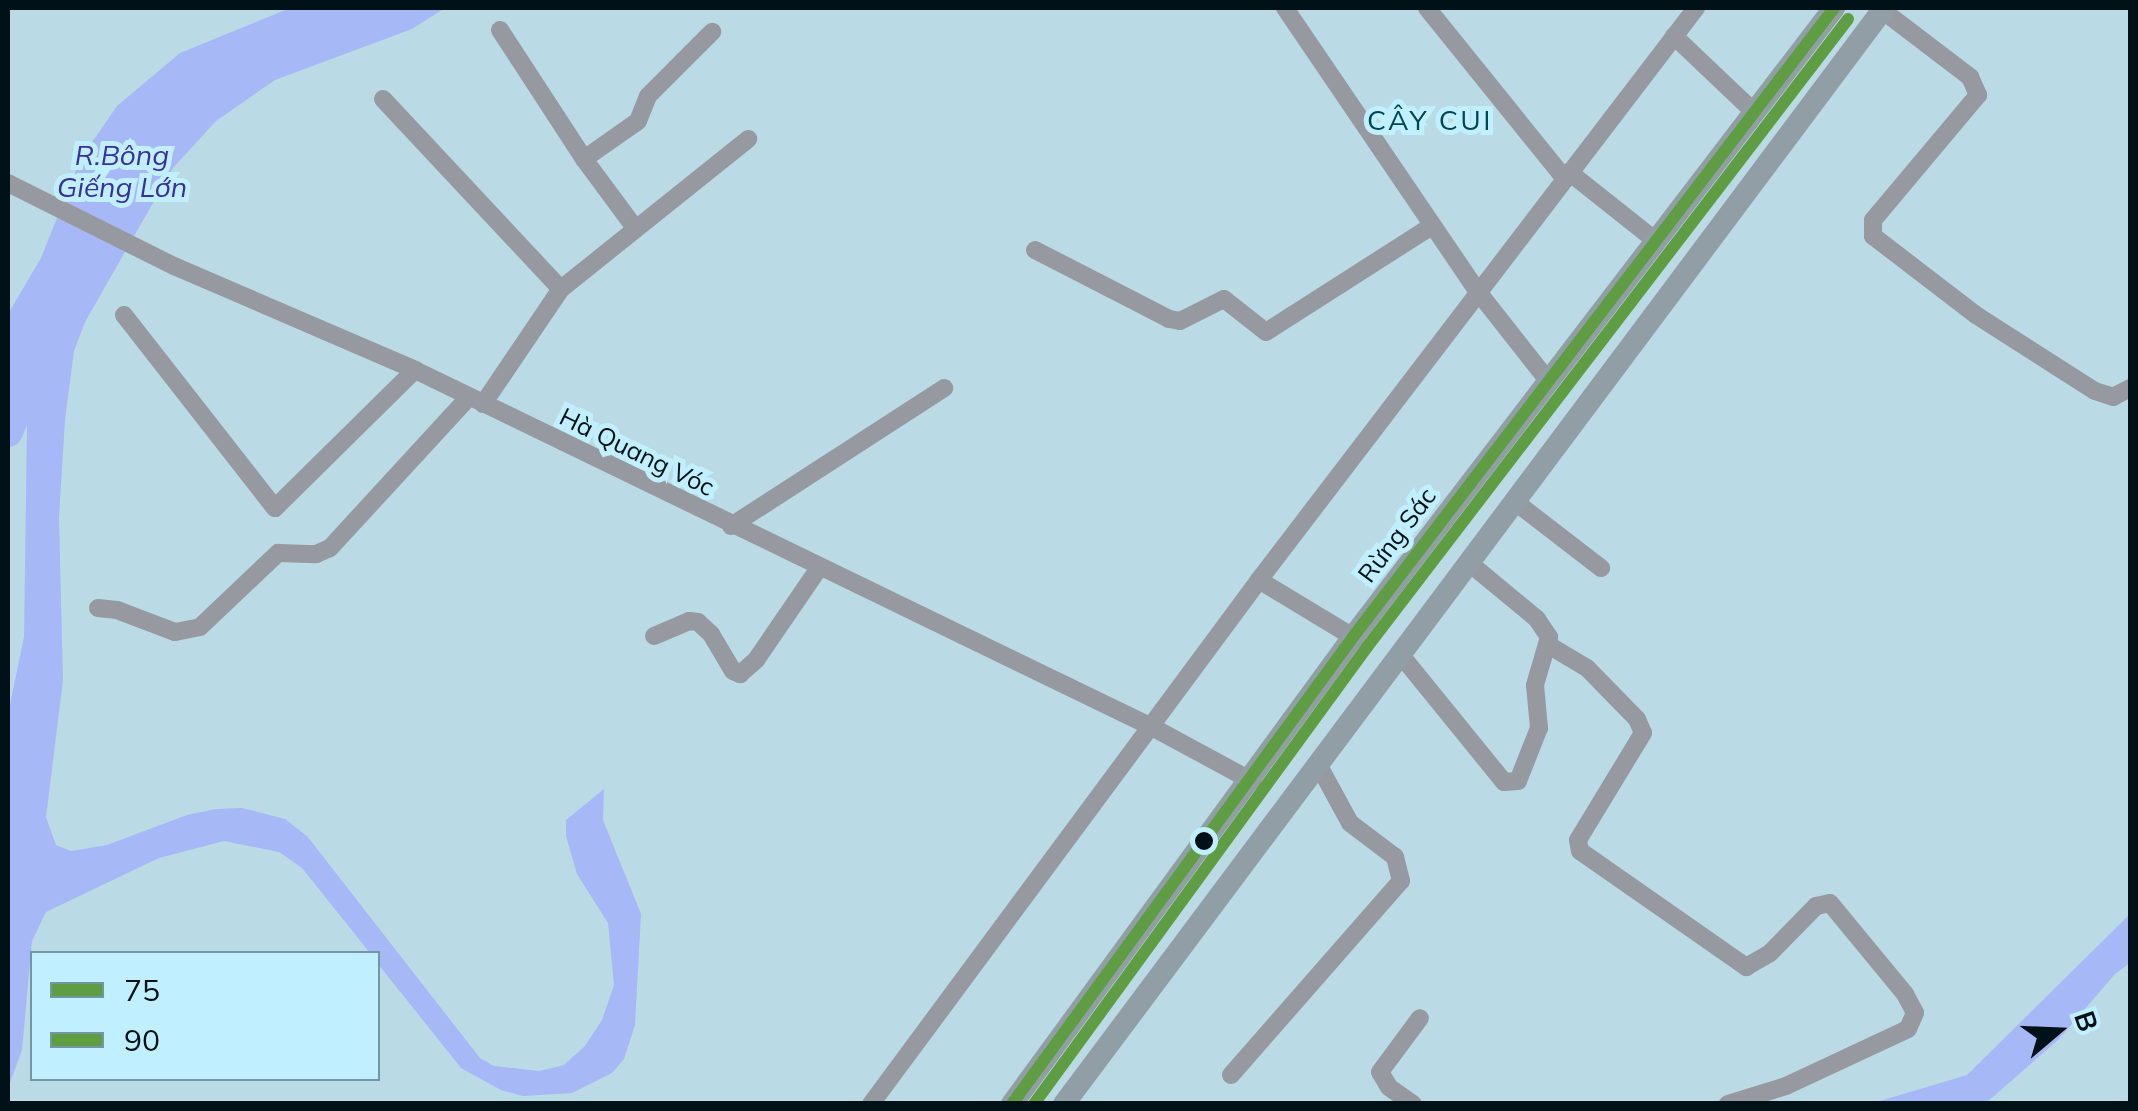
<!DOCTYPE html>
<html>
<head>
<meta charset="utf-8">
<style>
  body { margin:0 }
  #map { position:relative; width:2138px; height:1111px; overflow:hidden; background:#badbe5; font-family:Mulish,sans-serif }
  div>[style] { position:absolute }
  .water>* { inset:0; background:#a7b8f6 }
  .river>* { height:30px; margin:-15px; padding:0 15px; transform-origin:15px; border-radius:15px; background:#a7b8f6 }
  .minor>* { height:18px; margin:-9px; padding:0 9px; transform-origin:9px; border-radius:9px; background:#969aa0 }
  .major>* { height:22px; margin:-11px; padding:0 11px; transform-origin:11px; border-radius:11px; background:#929ea5 }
  .bus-1>* { height:12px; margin:-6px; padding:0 6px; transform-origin:6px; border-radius:6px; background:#5e9d42 }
  .bus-2>* { height:12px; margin:-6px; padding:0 6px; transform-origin:6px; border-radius:6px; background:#5e9d42 }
  .dots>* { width:28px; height:28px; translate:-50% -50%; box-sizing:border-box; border:5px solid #c0f0ff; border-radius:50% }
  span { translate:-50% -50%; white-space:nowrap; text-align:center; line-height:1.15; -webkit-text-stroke:10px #c0f0ff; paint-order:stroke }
  .street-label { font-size:25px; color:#001117 }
  .neighbourhood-label { font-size:28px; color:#004655; letter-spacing:2.5px }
  .water-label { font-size:28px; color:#392ea7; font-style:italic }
  .frame { position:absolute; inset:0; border:10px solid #001117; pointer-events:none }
  .legend { position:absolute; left:30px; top:951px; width:350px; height:130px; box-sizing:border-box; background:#c0f0ff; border:2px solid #7397a2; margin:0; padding:12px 18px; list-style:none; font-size:30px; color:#001117 }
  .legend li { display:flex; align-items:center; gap:20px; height:50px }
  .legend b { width:50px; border:2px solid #7397a2 }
  .north { position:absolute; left:2008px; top:981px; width:100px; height:100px; -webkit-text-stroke:8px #c0f0ff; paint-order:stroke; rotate:71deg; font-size:28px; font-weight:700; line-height:40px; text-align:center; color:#001117 }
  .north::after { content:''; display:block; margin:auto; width:35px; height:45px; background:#001117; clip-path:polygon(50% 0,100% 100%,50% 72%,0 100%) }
</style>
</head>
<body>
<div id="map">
  <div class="water">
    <div style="clip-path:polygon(290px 8px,445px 8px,412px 29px,275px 80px,216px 121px,173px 168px,85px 322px,74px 351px,65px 420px,59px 517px,63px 680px,46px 817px,56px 845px,71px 851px,107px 845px,187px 815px,216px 809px,242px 808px,285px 819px,307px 836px,480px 1058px,494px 1066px,539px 1071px,564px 1065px,585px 1046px,602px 1020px,614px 985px,608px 923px,577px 874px,566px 836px,566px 820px,604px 789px,603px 820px,641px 914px,635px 1025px,624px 1059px,612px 1073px,572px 1093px,523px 1096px,501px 1090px,461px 1068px,378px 964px,378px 954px,370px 953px,302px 868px,279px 852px,224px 841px,159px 858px,46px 912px,32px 941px,22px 1050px,8px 1088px,8px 714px,24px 637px,27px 424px,22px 399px,17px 393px,8px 392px,8px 314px,41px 258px,81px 158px,117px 106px,180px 53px)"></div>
    <div style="clip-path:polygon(2130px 914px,2130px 963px,2115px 974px,2059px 1039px,1986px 1103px,1873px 1103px,1967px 1075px)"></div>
  </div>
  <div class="river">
    <div style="left:8px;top:432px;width:77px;rotate:-68.7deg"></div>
  </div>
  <div class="minor">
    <div style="left:1285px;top:8px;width:345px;rotate:55.8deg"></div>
    <div style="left:1479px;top:293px;width:113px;rotate:51.8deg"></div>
    <div style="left:1427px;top:8px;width:218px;rotate:51.1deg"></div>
    <div style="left:1882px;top:10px;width:111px;rotate:37.3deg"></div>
    <div style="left:1970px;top:77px;width:20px;rotate:66deg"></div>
    <div style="left:1978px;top:95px;width:163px;rotate:130deg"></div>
    <div style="left:1873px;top:220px;width:16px;rotate:90deg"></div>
    <div style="left:1873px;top:236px;width:130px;rotate:37.5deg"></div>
    <div style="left:1976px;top:315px;width:141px;rotate:32.6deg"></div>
    <div style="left:2095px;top:391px;width:19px;rotate:18deg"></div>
    <div style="left:2113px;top:397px;width:19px;rotate:-28deg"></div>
    <div style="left:500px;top:30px;width:154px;rotate:56.9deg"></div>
    <div style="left:584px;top:159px;width:86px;rotate:53.5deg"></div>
    <div style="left:1674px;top:36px;width:110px;rotate:43.5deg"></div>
    <div style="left:383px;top:99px;width:260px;rotate:46.9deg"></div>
    <div style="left:584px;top:159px;width:66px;rotate:-35.1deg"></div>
    <div style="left:638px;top:121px;width:27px;rotate:-68deg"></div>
    <div style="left:648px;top:96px;width:91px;rotate:-45deg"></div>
    <div style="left:1569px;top:172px;width:111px;rotate:38.4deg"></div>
    <div style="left:8px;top:183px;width:186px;rotate:26.6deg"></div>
    <div style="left:174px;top:266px;width:262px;rotate:23.3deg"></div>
    <div style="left:415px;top:370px;width:819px;rotate:25.85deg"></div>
    <div style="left:1152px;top:727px;width:114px;rotate:28.4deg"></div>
    <div style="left:1035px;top:250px;width:151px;rotate:27.2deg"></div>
    <div style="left:1169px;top:319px;width:11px;rotate:10deg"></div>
    <div style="left:1180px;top:321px;width:49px;rotate:-26.6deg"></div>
    <div style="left:1224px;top:299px;width:53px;rotate:38.2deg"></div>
    <div style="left:1266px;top:332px;width:197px;rotate:-32.6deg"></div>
    <div style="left:124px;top:315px;width:245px;rotate:52deg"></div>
    <div style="left:275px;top:508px;width:197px;rotate:-44.6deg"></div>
    <div style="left:483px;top:404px;width:139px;rotate:-55.9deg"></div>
    <div style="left:561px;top:289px;width:240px;rotate:-38.7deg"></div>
    <div style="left:1514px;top:501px;width:110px;rotate:37.6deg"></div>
    <div style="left:731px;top:526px;width:254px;rotate:-32.9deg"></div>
    <div style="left:1259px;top:580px;width:110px;rotate:31.2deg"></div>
    <div style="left:98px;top:608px;width:19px;rotate:6deg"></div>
    <div style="left:117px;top:610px;width:62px;rotate:20.8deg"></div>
    <div style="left:175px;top:632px;width:25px;rotate:-11deg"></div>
    <div style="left:200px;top:627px;width:108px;rotate:-43.5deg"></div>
    <div style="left:278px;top:553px;width:38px;rotate:2deg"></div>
    <div style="left:316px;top:554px;width:15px;rotate:-23deg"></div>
    <div style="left:330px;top:548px;width:205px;rotate:-47.4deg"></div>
    <div style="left:654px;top:636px;width:38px;rotate:-23deg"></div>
    <div style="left:689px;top:621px;width:9px;rotate:6deg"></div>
    <div style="left:698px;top:622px;width:18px;rotate:43deg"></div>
    <div style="left:711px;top:634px;width:43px;rotate:59.3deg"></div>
    <div style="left:733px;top:671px;width:8px;rotate:23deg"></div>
    <div style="left:740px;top:674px;width:21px;rotate:-41deg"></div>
    <div style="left:756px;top:660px;width:112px;rotate:-55.6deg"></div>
    <div style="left:1550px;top:646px;width:43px;rotate:30.7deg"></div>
    <div style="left:1587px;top:668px;width:71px;rotate:45.6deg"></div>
    <div style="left:1637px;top:719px;width:15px;rotate:67deg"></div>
    <div style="left:1643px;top:733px;width:125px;rotate:121.3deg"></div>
    <div style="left:1578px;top:840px;width:11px;rotate:80deg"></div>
    <div style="left:1580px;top:851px;width:203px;rotate:34.9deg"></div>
    <div style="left:1746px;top:967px;width:28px;rotate:-30deg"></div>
    <div style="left:1770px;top:953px;width:66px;rotate:-45.6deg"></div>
    <div style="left:1816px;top:906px;width:14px;rotate:-12deg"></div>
    <div style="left:1830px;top:903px;width:118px;rotate:50.5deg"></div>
    <div style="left:1905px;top:994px;width:21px;rotate:62deg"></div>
    <div style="left:1915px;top:1013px;width:17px;rotate:114deg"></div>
    <div style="left:1908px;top:1029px;width:135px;rotate:155deg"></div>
    <div style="left:1786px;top:1086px;width:61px;rotate:162.8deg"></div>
    <div style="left:1400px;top:654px;width:165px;rotate:50.9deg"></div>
    <div style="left:1504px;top:782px;width:14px;rotate:-4deg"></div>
    <div style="left:1518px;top:781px;width:57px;rotate:-68.4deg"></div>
    <div style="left:1539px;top:728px;width:43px;rotate:-95.3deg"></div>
    <div style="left:1535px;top:685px;width:50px;rotate:-73.7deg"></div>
    <div style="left:1549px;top:637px;width:22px;rotate:-124deg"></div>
    <div style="left:1537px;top:619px;width:89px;rotate:-140.4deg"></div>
    <div style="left:1231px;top:1075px;width:258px;rotate:-48.8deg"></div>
    <div style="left:1401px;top:881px;width:25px;rotate:-104deg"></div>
    <div style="left:1395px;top:857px;width:56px;rotate:-142.9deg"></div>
    <div style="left:1350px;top:823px;width:67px;rotate:-118.5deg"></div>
    <div style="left:871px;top:1104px;width:652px;rotate:-53.48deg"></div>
    <div style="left:1259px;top:580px;width:720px;rotate:-52.62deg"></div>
    <div style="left:1413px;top:1104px;width:29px;rotate:-145deg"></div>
    <div style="left:1389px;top:1087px;width:17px;rotate:-121deg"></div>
    <div style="left:1380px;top:1072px;width:67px;rotate:-53.5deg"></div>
  </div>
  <div class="major">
    <div style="left:1012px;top:1104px;width:578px;rotate:-53.86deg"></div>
    <div style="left:1353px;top:637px;width:792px;rotate:-52.59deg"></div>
    <div style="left:1064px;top:1104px;width:1369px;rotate:-53.2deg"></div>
  </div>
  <div class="bus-1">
    <div style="left:1012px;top:1104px;width:578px;rotate:-53.86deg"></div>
    <div style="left:1353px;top:637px;width:792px;rotate:-52.59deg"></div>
  </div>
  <div class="bus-2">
    <div style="left:1034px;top:1104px;width:565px;rotate:-53.92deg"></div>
    <div style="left:1367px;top:647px;width:791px;rotate:-52.55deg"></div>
  </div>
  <div class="dots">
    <div style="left:1204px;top:841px;background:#001117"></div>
  </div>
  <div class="street-label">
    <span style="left:637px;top:452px;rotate:26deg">Hà Quang Vóc</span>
    <span style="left:1397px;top:535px;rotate:-53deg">Rừng Sác</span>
  </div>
  <div class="neighbourhood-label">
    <span style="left:1430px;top:120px">CÂY CUI</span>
  </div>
  <div class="water-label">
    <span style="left:122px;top:171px">R.Bông<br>Giếng Lớn</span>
  </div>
  <div class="frame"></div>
  <ul class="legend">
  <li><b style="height:12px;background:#5e9d42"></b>75</li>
  <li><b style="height:12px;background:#5e9d42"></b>90</li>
  </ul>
  <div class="north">B</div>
</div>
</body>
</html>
